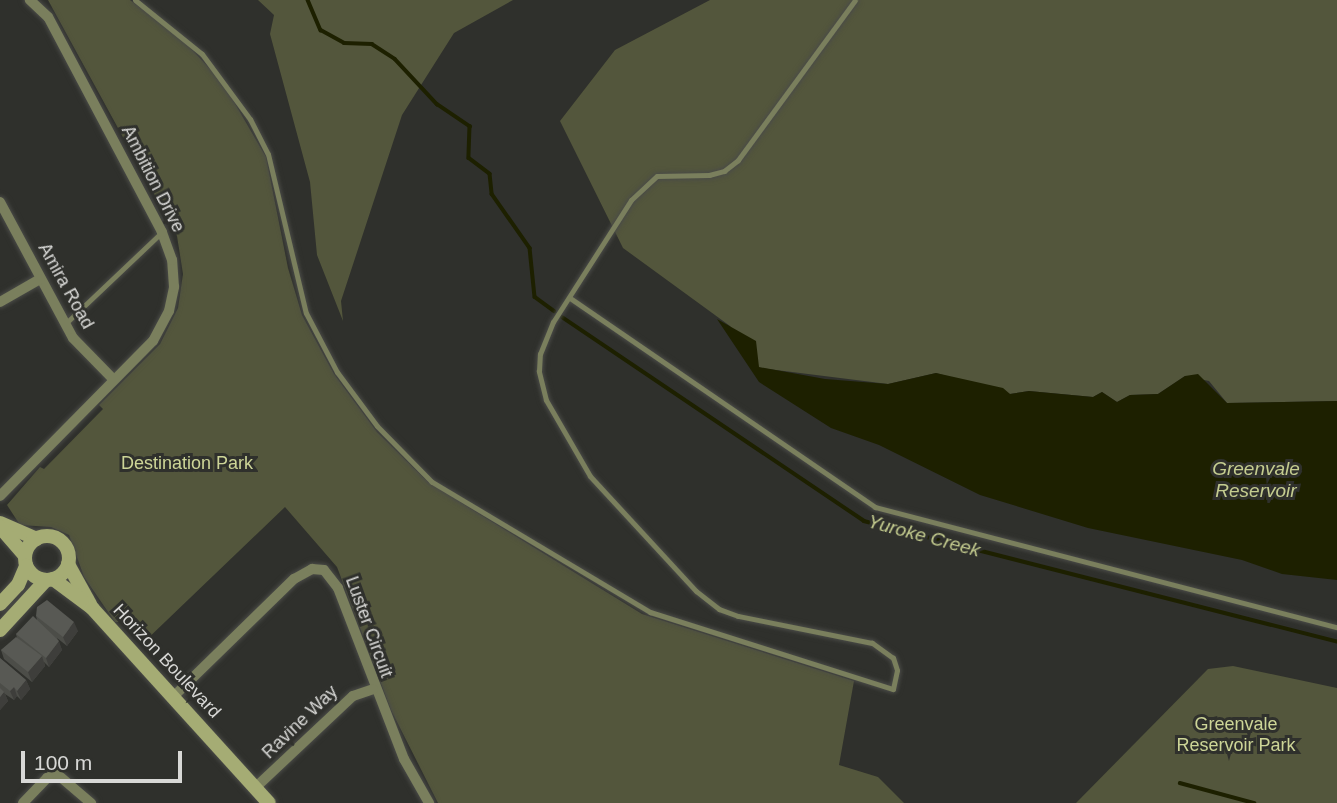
<!DOCTYPE html>
<html>
<head>
<meta charset="utf-8">
<style>
  body { margin:0 }
  #map { position:relative; width:1337px; height:803px; overflow:hidden; background:#2f302c; font-family:Helvetica,sans-serif }
  div>[style] { position:absolute }
  .green>* { inset:0; background:#53563c }
  .water>* { inset:0; background:#1d2000 }
  .stream>* { height:3.5px; margin:-1.75px; padding:0 1.75px; transform-origin:1.75px; border-radius:1.75px; background:#1d2000 }
  .roads { filter:drop-shadow(0 0 2px #4a4b47) drop-shadow(0 0 2px #4a4b47) }
  .lane>* { height:5px; margin:-2.5px; padding:0 2.5px; transform-origin:2.5px; border-radius:2.5px; background:#7a7f5d }
  .street>* { height:10px; margin:-5px; padding:0 5px; transform-origin:5px; border-radius:5px; background:#7a7f5d }
  .secondary>* { height:14px; margin:-7px; padding:0 7px; transform-origin:7px; border-radius:7px; background:#a5ac74 }
  .secondary>.ring { margin:-7px; padding:0; box-sizing:content-box; background:none; border:14px solid #a5ac74; border-radius:50% }
  .wall>* { inset:0; background:#4c4d48 }
  .shaded-wall>* { inset:0; background:#3e3e3b }
  .building>* { inset:0; background:#585954 }
  span { translate:-50% -50%; white-space:nowrap; text-align:center; line-height:1.15; -webkit-text-stroke:6px #2f302c; paint-order:stroke }
  .street-label { font-size:18px; color:#d8d8d6 }
  .park-label { font-size:18px; color:#cdd597 }
  .water-label { font-size:19px; color:#c4cc8f; font-style:italic }
  .scale { position:absolute; left:21px; top:751px; width:161px; height:32px; box-sizing:border-box; border:4px solid #d8d8d6; border-top:0; padding-left:9px; font-size:21px; line-height:24px; white-space:nowrap; color:#d8d8d6; -webkit-text-stroke:5px #2f302c; paint-order:stroke }
</style>
</head>
<body>
<div id="map">
  <div class="green">
    <div style="clip-path:polygon(48px 0,130px 0,183px 40px,223px 83px,266px 157px,288px 268px,302px 315px,334px 374px,377px 432px,429px 483px,642px 614px,854px 681px,839px 765px,878px 777px,904px 803px,438px 803px,391px 710px,337px 567px,285px 507px,142px 644px,120px 622px,115px 622px,84px 577px,69px 535px,51px 527px,20px 525px,7px 505px,40px 467px,44px 469px,103px 409px,99px 405px,160px 344px,178px 308px,183px 274px,177px 236px)"></div>
    <div style="clip-path:polygon(258px 0,513px 0,454px 33px,402px 115px,341px 301px,343px 321px,317px 255px,310px 182px,270px 34px,274px 15px)"></div>
    <div style="clip-path:polygon(710px 0,1337px 0,1337px 401px,1227px 403px,1209px 381px,1185px 376px,1158px 394px,1130px 395px,1117px 402px,1102px 392px,1093px 397px,1029px 391px,1010px 394px,936px 373px,888px 384px,759px 368px,730px 326px,623px 248px,560px 121px,615px 50px)"></div>
    <div style="clip-path:polygon(1233px 666px,1337px 688px,1337px 803px,1076px 803px,1208px 669px)"></div>
  </div>
  <div class="water">
    <div style="clip-path:polygon(717px 319px,756px 341px,759px 367px,825px 379px,888px 384px,936px 373px,1003px 388px,1010px 394px,1029px 391px,1093px 397px,1102px 392px,1117px 402px,1130px 395px,1158px 394px,1185px 376px,1198px 374px,1227px 403px,1337px 401px,1337px 580px,1282px 574px,1242px 560px,1088px 528px,980px 495px,879px 445px,831px 428px,759px 382px)"></div>
  </div>
  <div class="stream">
    <div style="left:308px;top:0;width:33px;rotate:67deg"></div>
    <div style="left:321px;top:30px;width:26px;rotate:29deg"></div>
    <div style="left:344px;top:43px;width:28px;rotate:2deg"></div>
    <div style="left:372px;top:44px;width:27px;rotate:33deg"></div>
    <div style="left:395px;top:59px;width:62px;rotate:47deg"></div>
    <div style="left:437px;top:104px;width:40px;rotate:34deg"></div>
    <div style="left:470px;top:126px;width:32px;rotate:92deg"></div>
    <div style="left:469px;top:158px;width:26px;rotate:37deg"></div>
    <div style="left:490px;top:174px;width:20px;rotate:84deg"></div>
    <div style="left:492px;top:194px;width:66px;rotate:54.9deg"></div>
    <div style="left:530px;top:248px;width:49px;rotate:84.2deg"></div>
    <div style="left:535px;top:297px;width:24px;rotate:36deg"></div>
    <div style="left:562px;top:317px;width:364px;rotate:34deg"></div>
    <div style="left:864px;top:521px;width:488px;rotate:14.3deg"></div>
    <div style="left:1180px;top:783px;width:77px;rotate:15.1deg"></div>
  </div>
  <div class="roads">
    <div class="lane">
      <div style="left:135px;top:0;width:86px;rotate:38.9deg"></div>
      <div style="left:202px;top:54px;width:81px;rotate:53.6deg"></div>
      <div style="left:250px;top:119px;width:39px;rotate:63deg"></div>
      <div style="left:268px;top:154px;width:163px;rotate:76.6deg"></div>
      <div style="left:306px;top:313px;width:67px;rotate:62.3deg"></div>
      <div style="left:337px;top:372px;width:67px;rotate:53.5deg"></div>
      <div style="left:377px;top:426px;width:78px;rotate:45.5deg"></div>
      <div style="left:432px;top:482px;width:254px;rotate:30.8deg"></div>
      <div style="left:650px;top:612px;width:255px;rotate:17.6deg"></div>
      <div style="left:893px;top:689px;width:19px;rotate:-78deg"></div>
      <div style="left:897px;top:670px;width:13px;rotate:-108deg"></div>
      <div style="left:893px;top:658px;width:26px;rotate:-144deg"></div>
      <div style="left:872px;top:643px;width:137px;rotate:-168.6deg"></div>
      <div style="left:738px;top:616px;width:20px;rotate:-160deg"></div>
      <div style="left:719px;top:609px;width:29px;rotate:-142deg"></div>
      <div style="left:696px;top:591px;width:156px;rotate:-132.7deg"></div>
      <div style="left:590px;top:476px;width:88px;rotate:-120.1deg"></div>
      <div style="left:546px;top:400px;width:30px;rotate:-104deg"></div>
      <div style="left:539px;top:371px;width:17px;rotate:-87deg"></div>
      <div style="left:540px;top:354px;width:35px;rotate:-68deg"></div>
      <div style="left:553px;top:322px;width:145px;rotate:-57.4deg"></div>
      <div style="left:631px;top:200px;width:35px;rotate:-43deg"></div>
      <div style="left:657px;top:176px;width:52px;rotate:-1.1deg"></div>
      <div style="left:709px;top:175px;width:16px;rotate:-15deg"></div>
      <div style="left:724px;top:171px;width:18px;rotate:-38deg"></div>
      <div style="left:738px;top:160px;width:198px;rotate:-53.8deg"></div>
      <div style="left:570px;top:298px;width:370px;rotate:34.4deg"></div>
      <div style="left:875px;top:507px;width:477px;rotate:14.6deg"></div>
      <div style="left:65px;top:324px;width:134px;rotate:-43.5deg"></div>
    </div>
    <div class="street">
      <div style="left:0;top:202px;width:154px;rotate:61.8deg"></div>
      <div style="left:73px;top:338px;width:57px;rotate:45.7deg"></div>
      <div style="left:0;top:302px;width:46px;rotate:-29.9deg"></div>
      <div style="left:0;top:496px;width:218px;rotate:-45.4deg"></div>
      <div style="left:153px;top:341px;width:34px;rotate:-62deg"></div>
      <div style="left:169px;top:311px;width:25px;rotate:-78deg"></div>
      <div style="left:174px;top:287px;width:27px;rotate:-94deg"></div>
      <div style="left:172px;top:260px;width:30px;rotate:-110deg"></div>
      <div style="left:162px;top:232px;width:243px;rotate:-117.9deg"></div>
      <div style="left:48px;top:17px;width:25px;rotate:-137deg"></div>
      <div style="left:174px;top:696px;width:168px;rotate:-44.3deg"></div>
      <div style="left:294px;top:579px;width:21px;rotate:-29deg"></div>
      <div style="left:312px;top:569px;width:12px;rotate:5deg"></div>
      <div style="left:324px;top:570px;width:23px;rotate:52deg"></div>
      <div style="left:338px;top:588px;width:183px;rotate:68.9deg"></div>
      <div style="left:404px;top:759px;width:51px;rotate:60.4deg"></div>
      <div style="left:256px;top:787px;width:133px;rotate:-43.2deg"></div>
      <div style="left:353px;top:696px;width:21px;rotate:-19deg"></div>
      <div style="left:23px;top:803px;width:35px;rotate:-46deg"></div>
      <div style="left:47px;top:778px;width:11px;rotate:-22deg"></div>
      <div style="left:57px;top:774px;width:45px;rotate:40.5deg"></div>
    </div>
    <div class="secondary">
      <div style="left:0;top:523px;width:40px;rotate:23.4deg"></div>
      <div style="left:0;top:527px;width:38px;rotate:49deg"></div>
      <div class="ring" style="left:25px;top:536px;width:30px;height:30px"></div>
      <div style="left:68px;top:564px;width:46px;rotate:61.2deg"></div>
      <div style="left:53px;top:579px;width:49px;rotate:36.6deg"></div>
      <div style="left:92px;top:608px;width:263px;rotate:47.8deg"></div>
      <div style="left:0;top:604px;width:26px;rotate:-47deg"></div>
      <div style="left:18px;top:585px;width:21px;rotate:-67deg"></div>
      <div style="left:0;top:630px;width:68px;rotate:-47.4deg"></div>
    </div>
  </div>
  <div class="wall">
    <div style="clip-path:polygon(36px 616px,78px 631px,67px 646px,57px 638px,62px 650px,49px 667px,44px 662px,45px 666px,32px 682px,4px 659px,1px 650px,17px 638px,16px 634px,37px 620px)"></div>
    <div style="clip-path:polygon(0 658px,26px 680px,30px 689px,21px 700px,17px 696px,14px 700px,5px 694px,8px 701px,0 710px)"></div>
  </div>
  <div class="shaded-wall">
    <div style="clip-path:polygon(74px 622px,78px 631px,67px 646px,63px 637px)"></div>
    <div style="clip-path:polygon(59px 641px,62px 650px,49px 667px,46px 658px)"></div>
    <div style="clip-path:polygon(42px 656px,45px 666px,32px 682px,28px 672px)"></div>
    <div style="clip-path:polygon(26px 680px,30px 689px,21px 700px,17px 691px)"></div>
    <div style="clip-path:polygon(14px 687px,17px 696px,14px 700px,10px 691px)"></div>
    <div style="clip-path:polygon(4px 692px,8px 701px,0 710px,0 697px)"></div>
  </div>
  <div class="building">
    <div style="clip-path:polygon(47px 600px,74px 622px,63px 637px,36px 616px,37px 607px)"></div>
    <div style="clip-path:polygon(33px 616px,59px 641px,46px 658px,16px 634px)"></div>
    <div style="clip-path:polygon(16px 637px,42px 656px,28px 672px,1px 650px)"></div>
    <div style="clip-path:polygon(0 658px,26px 680px,17px 691px,14px 687px,10px 691px,0 683px)"></div>
    <div style="clip-path:polygon(0 688px,4px 692px,0 697px)"></div>
  </div>
  <div class="street-label">
    <span style="left:153px;top:179px;rotate:63deg">Ambition Drive</span>
    <span style="left:66px;top:286px;rotate:61deg">Amira Road</span>
    <span style="left:369px;top:627px;rotate:70deg">Luster Circuit</span>
    <span style="left:167px;top:661px;rotate:47deg">Horizon Boulevard</span>
    <span style="left:300px;top:722px;rotate:-44deg">Ravine Way</span>
  </div>
  <div class="park-label">
    <span style="left:187px;top:463px">Destination Park</span>
    <span style="left:1236px;top:735px">Greenvale<br>Reservoir Park</span>
  </div>
  <div class="water-label">
    <span style="left:1256px;top:480px">Greenvale<br>Reservoir</span>
    <span style="left:924px;top:536px;rotate:15deg">Yuroke Creek</span>
  </div>
  <div class="scale">100 m</div>
</div>
</body>
</html>
